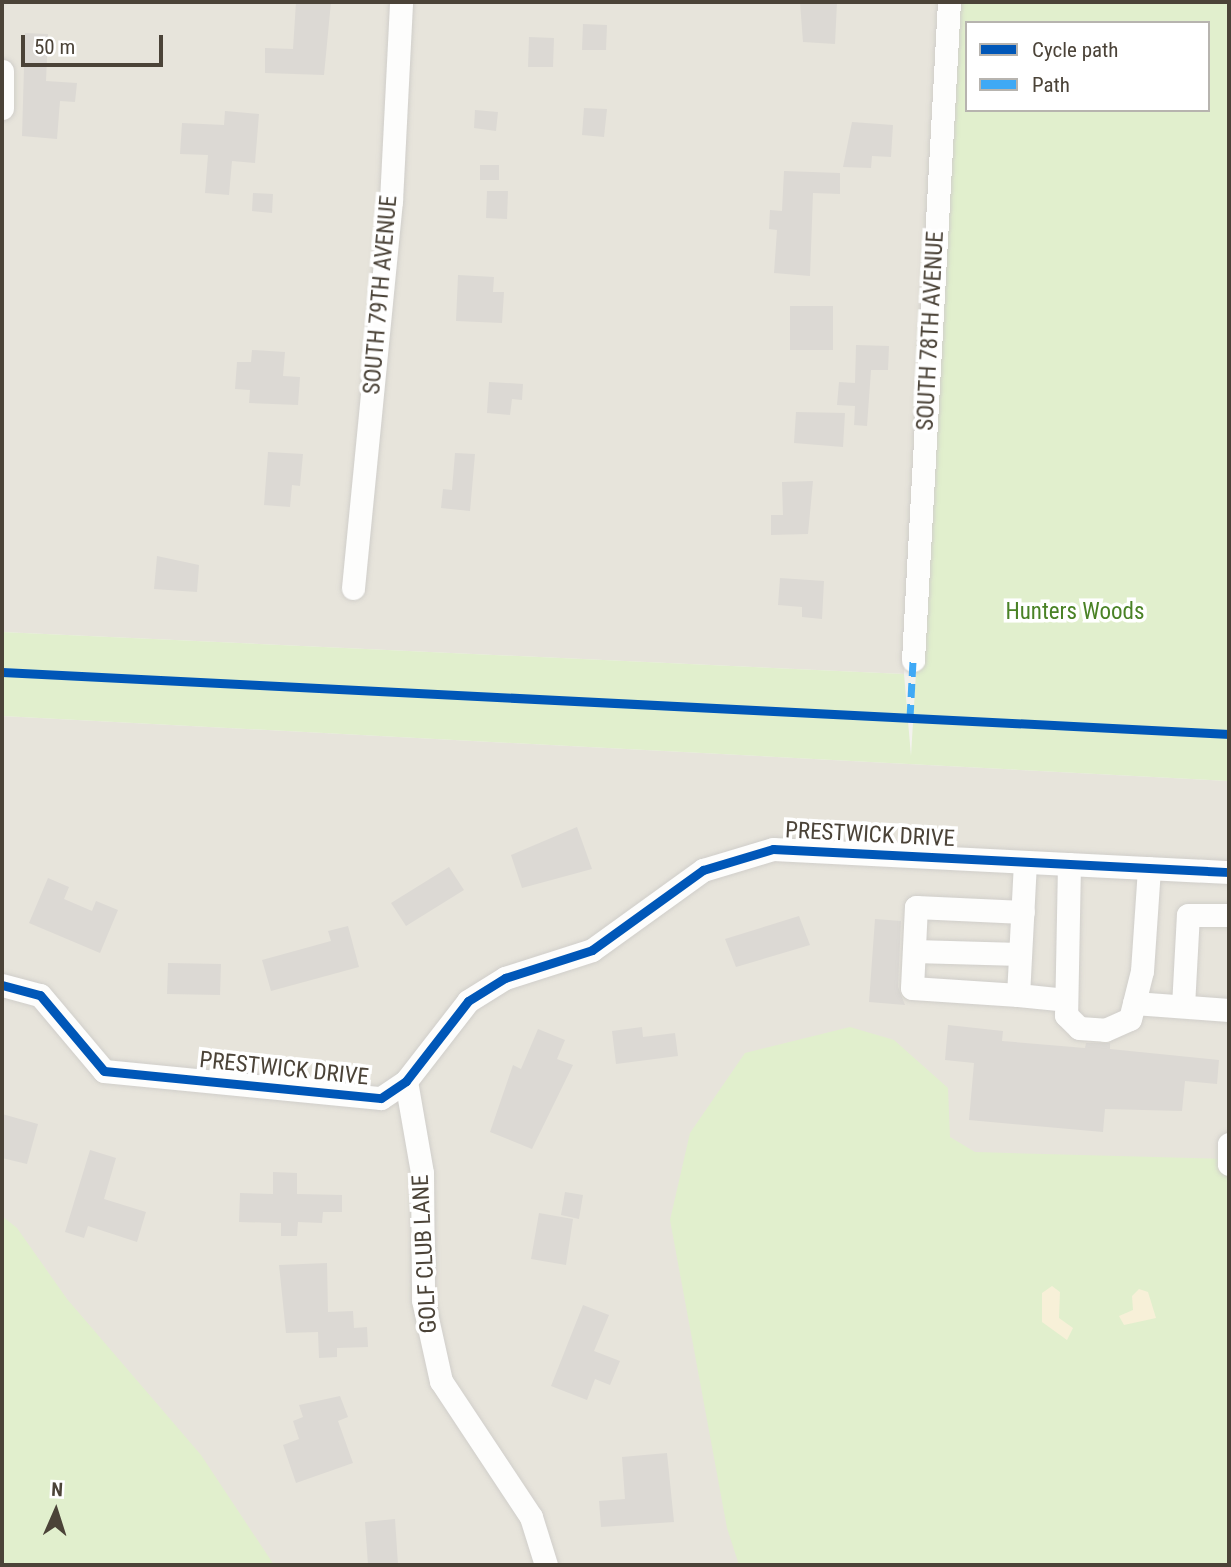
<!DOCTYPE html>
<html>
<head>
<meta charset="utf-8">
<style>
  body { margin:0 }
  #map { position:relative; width:1231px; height:1567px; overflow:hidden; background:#f3f2ee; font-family:"Roboto Condensed",sans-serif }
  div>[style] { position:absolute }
  .residential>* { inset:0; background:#e7e4db }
  .green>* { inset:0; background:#e1efcd }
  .sand>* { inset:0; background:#f7f0d8 }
  .building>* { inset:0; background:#dcd9d4 }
  .roads { filter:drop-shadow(0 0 2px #d0ceca) drop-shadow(0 0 2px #d0ceca) }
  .minor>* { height:23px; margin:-11.5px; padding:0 11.5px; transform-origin:11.5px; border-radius:11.5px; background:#fdfdfc }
  .quiet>* { height:7px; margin-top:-3.5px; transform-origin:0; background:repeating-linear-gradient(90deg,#3fa9f5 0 14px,transparent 0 21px) }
  .cycleway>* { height:9px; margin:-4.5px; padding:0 4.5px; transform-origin:4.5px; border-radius:4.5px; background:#0057b8 }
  span { translate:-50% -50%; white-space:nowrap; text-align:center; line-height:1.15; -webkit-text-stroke:7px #fff; paint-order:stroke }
  .street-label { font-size:23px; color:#4b4338 }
  .park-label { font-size:23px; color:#4a8226 }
  .frame { position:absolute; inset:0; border:4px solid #4b4338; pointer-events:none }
  .legend { position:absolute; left:965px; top:21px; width:245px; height:91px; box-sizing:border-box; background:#fff; border:2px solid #b7b4af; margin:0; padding:9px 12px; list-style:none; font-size:21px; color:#4b4338 }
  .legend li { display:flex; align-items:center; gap:14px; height:35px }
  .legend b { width:35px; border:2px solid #b7b4af }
  .north { position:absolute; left:21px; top:1476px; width:70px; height:70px; -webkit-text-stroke:5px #fff; paint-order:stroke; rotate:3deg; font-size:19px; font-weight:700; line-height:28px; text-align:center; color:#4b4338 }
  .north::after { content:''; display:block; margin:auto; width:24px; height:32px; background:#4b4338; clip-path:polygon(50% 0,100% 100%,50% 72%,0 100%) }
  .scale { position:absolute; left:21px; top:35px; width:142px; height:32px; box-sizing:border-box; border:4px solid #4b4338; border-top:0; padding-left:9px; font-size:21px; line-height:24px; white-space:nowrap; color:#4b4338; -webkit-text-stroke:5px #fff; paint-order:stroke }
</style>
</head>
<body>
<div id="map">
  <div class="residential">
    <div style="clip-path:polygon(2px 2px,939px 2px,904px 674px,2px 632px)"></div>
    <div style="clip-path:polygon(2px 716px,1229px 781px,1229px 1565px,2px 1565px)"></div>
  </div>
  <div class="green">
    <div style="clip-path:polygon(evenodd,956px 2px,1229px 2px,1229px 781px,2px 716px,2px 632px,904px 674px,911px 756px,956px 2px,967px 23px,1208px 23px,1208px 110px,967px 110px,967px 23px)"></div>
    <div style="clip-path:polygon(850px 1027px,894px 1040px,948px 1088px,950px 1137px,975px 1152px,1229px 1159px,1229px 1565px,739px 1565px,727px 1528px,670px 1220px,690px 1133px,745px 1053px)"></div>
    <div style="clip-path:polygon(2px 1216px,17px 1228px,67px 1299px,201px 1455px,274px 1565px,2px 1565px)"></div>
  </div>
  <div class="sand">
    <div style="clip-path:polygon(1052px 1286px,1060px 1292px,1059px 1318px,1073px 1328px,1067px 1340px,1042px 1322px,1042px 1293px)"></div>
    <div style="clip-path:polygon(1139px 1289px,1148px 1292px,1156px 1318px,1124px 1325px,1119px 1316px,1133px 1310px,1132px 1296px)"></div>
  </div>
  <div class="building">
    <div style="clip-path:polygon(296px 2px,331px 2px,324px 75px,265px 73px,265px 48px,293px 49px)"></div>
    <div style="clip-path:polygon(800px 2px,837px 2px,835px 44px,803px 42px)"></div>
    <div style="clip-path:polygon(583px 24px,607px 25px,606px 50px,582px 50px)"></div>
    <div style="clip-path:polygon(25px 33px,48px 34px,46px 81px,77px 83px,75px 102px,60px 101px,57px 139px,22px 136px)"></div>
    <div style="clip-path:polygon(529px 37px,554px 38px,553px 67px,528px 67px)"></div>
    <div style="clip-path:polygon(584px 108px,607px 109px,604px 137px,582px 135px)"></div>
    <div style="clip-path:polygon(475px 110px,498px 112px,496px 131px,474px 128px)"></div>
    <div style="clip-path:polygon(225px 111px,259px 114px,255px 163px,232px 161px,229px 195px,205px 193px,208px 155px,180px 154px,182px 123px,224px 125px)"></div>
    <div style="clip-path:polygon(852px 122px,893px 125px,891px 157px,872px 156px,871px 168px,843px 167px)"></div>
    <div style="clip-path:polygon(480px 165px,499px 165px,499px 180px,480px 180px)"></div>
    <div style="clip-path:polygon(784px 171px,840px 173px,840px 194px,813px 193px,810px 276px,774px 273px,777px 230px,769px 229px,770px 210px,782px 211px)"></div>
    <div style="clip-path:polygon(487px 191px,508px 191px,507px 219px,486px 218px)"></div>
    <div style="clip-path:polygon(253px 193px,273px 194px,272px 213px,252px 211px)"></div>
    <div style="clip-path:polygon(458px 275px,494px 277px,493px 292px,504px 292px,502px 323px,456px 321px)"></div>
    <div style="clip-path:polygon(790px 306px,833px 306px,833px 350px,790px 350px)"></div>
    <div style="clip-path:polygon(856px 345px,889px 346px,888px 370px,871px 370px,867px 426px,854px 425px,855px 406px,837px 405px,839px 382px,855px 383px)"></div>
    <div style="clip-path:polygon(252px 350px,285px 352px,283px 376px,300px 377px,298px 405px,249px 403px,250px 390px,235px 389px,237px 362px,251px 362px)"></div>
    <div style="clip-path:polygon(489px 382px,523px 384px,522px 400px,512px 399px,510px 415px,487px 413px)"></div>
    <div style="clip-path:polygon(796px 412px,845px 413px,843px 447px,794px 443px)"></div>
    <div style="clip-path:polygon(268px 452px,303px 454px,300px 486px,292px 485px,290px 507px,264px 505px)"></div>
    <div style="clip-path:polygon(455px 453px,475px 454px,470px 511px,441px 508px,443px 489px,452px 490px)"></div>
    <div style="clip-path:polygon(813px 481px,808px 534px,771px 535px,771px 515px,783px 515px,782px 482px)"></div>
    <div style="clip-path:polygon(157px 556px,199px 565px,197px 592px,154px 589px)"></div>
    <div style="clip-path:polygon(780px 578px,824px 581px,822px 619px,802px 617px,802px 607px,778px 605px)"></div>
    <div style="clip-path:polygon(577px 827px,592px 869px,522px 888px,511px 855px)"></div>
    <div style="clip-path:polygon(449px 867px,464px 890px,406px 926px,391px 903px)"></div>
    <div style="clip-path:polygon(48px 878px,69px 887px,64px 899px,92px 911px,96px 901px,118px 910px,100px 953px,29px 923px)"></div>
    <div style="clip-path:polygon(799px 916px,810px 945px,736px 967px,725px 939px)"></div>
    <div style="clip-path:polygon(875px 919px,901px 921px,898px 987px,905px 1005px,869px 1002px)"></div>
    <div style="clip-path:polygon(348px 926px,359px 967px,271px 991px,262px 960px,331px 941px,328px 931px)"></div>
    <div style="clip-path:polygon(168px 963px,221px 964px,220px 995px,167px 994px)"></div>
    <div style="clip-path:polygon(948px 1025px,1003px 1031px,1002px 1041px,1085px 1048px,1086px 1043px,1110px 1043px,1110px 1049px,1219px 1060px,1217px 1084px,1185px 1081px,1182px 1111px,1105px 1109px,1103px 1132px,969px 1120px,974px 1063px,945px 1060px)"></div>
    <div style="clip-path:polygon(642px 1027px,643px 1037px,675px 1033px,678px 1056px,616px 1064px,612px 1031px)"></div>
    <div style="clip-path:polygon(538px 1029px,565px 1040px,557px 1059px,573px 1065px,532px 1149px,490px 1132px,513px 1065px,521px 1069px)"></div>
    <div style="clip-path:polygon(2px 1114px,38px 1124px,27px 1164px,2px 1158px)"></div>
    <div style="clip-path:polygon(90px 1150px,116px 1158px,104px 1199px,146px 1212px,137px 1242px,88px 1226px,84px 1238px,65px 1232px)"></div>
    <div style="clip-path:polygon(273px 1172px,297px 1173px,297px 1194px,342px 1195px,342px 1212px,323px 1212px,322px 1223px,298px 1222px,297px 1236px,281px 1236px,281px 1223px,239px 1222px,240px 1193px,273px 1194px)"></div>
    <div style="clip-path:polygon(565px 1192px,583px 1195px,579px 1219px,561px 1215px)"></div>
    <div style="clip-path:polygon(539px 1213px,573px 1219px,566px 1265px,531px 1259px)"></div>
    <div style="clip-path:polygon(327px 1263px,328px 1312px,353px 1311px,354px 1328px,367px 1327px,368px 1347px,337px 1348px,337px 1357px,319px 1358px,318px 1332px,286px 1333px,279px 1265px)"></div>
    <div style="clip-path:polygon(583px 1305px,609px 1315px,594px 1351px,620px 1361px,610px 1385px,595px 1379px,587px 1400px,551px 1386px)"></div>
    <div style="clip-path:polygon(340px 1396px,348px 1417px,338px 1421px,353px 1463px,296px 1483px,283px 1445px,299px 1439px,293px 1421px,303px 1417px,299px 1405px)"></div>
    <div style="clip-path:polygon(667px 1453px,674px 1522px,601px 1527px,599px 1501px,625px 1499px,622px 1457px)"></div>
    <div style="clip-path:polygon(395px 1519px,398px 1565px,368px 1565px,365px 1522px)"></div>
  </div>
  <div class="roads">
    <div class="minor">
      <div style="left:2px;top:71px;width:37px;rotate:90deg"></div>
      <div style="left:353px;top:588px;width:389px;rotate:-84.4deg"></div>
      <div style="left:391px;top:201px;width:199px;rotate:-87.1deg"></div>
      <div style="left:913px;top:660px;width:659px;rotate:-86.87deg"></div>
      <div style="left:1025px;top:862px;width:133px;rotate:93deg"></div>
      <div style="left:1018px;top:995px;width:48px;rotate:5.9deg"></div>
      <div style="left:1069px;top:864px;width:151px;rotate:91.1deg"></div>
      <div style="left:1066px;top:1015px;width:18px;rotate:45deg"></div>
      <div style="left:1079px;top:1028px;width:26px;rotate:4deg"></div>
      <div style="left:1105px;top:1030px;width:27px;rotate:-24deg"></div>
      <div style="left:1130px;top:1019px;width:49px;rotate:-76deg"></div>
      <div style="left:1142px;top:971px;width:103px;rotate:-86.1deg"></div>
      <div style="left:914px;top:951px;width:106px;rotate:1.6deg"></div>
      <div style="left:2px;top:985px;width:39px;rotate:15deg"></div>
      <div style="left:40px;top:995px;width:99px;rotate:49.9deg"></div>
      <div style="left:104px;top:1071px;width:278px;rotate:5.6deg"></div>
      <div style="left:381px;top:1098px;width:30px;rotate:-34deg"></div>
      <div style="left:406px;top:1081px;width:101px;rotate:-52.2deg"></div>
      <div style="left:468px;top:1001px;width:44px;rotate:-31.9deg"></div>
      <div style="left:505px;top:978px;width:91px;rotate:-17.8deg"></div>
      <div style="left:592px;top:950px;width:137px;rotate:-35.8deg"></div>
      <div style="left:703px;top:870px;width:73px;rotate:-16.7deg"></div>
      <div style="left:773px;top:849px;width:457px;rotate:2.9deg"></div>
      <div style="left:1018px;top:995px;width:106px;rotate:-176.2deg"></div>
      <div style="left:912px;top:988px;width:81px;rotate:-87.2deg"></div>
      <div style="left:916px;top:907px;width:107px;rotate:2.7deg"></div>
      <div style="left:1134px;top:1003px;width:95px;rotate:4.2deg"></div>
      <div style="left:1183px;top:1006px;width:91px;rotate:-86.9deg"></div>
      <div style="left:1188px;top:915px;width:41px"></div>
      <div style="left:406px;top:1081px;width:93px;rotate:80.1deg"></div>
      <div style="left:422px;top:1173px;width:127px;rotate:89.5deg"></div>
      <div style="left:423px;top:1300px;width:83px;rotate:77.5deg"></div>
      <div style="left:441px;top:1381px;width:163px;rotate:56.5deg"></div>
      <div style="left:531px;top:1517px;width:50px;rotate:72.6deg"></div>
      <div style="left:1229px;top:1144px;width:20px;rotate:90deg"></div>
    </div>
  </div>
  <div class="quiet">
    <div style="left:910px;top:718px;width:58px;rotate:-87deg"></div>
  </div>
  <div class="cycleway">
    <div style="left:2px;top:672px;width:1229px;rotate:2.89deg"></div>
    <div style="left:2px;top:985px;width:39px;rotate:15deg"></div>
    <div style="left:40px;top:995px;width:99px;rotate:49.9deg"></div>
    <div style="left:104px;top:1071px;width:278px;rotate:5.6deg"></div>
    <div style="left:381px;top:1098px;width:30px;rotate:-34deg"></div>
    <div style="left:406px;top:1081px;width:101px;rotate:-52.2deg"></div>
    <div style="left:468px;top:1001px;width:44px;rotate:-31.9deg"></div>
    <div style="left:505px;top:978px;width:91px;rotate:-17.8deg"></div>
    <div style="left:592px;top:950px;width:137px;rotate:-35.8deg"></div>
    <div style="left:703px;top:870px;width:73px;rotate:-16.7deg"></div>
    <div style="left:773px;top:849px;width:457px;rotate:2.9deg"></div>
  </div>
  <div class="street-label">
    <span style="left:381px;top:295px;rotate:-85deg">SOUTH 79TH AVENUE</span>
    <span style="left:931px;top:331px;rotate:-87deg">SOUTH 78TH AVENUE</span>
    <span style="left:870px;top:835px;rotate:3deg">PRESTWICK DRIVE</span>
    <span style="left:284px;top:1069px;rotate:6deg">PRESTWICK DRIVE</span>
    <span style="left:425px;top:1254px;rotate:-93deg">GOLF CLUB LANE</span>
  </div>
  <div class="park-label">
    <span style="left:1075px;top:612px">Hunters Woods</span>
  </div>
  <div class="frame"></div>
  <ul class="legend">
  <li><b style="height:9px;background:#0057b8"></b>Cycle path</li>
  <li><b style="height:9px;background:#3fa9f5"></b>Path</li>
  </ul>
  <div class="north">N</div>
  <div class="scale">50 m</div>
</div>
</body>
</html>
